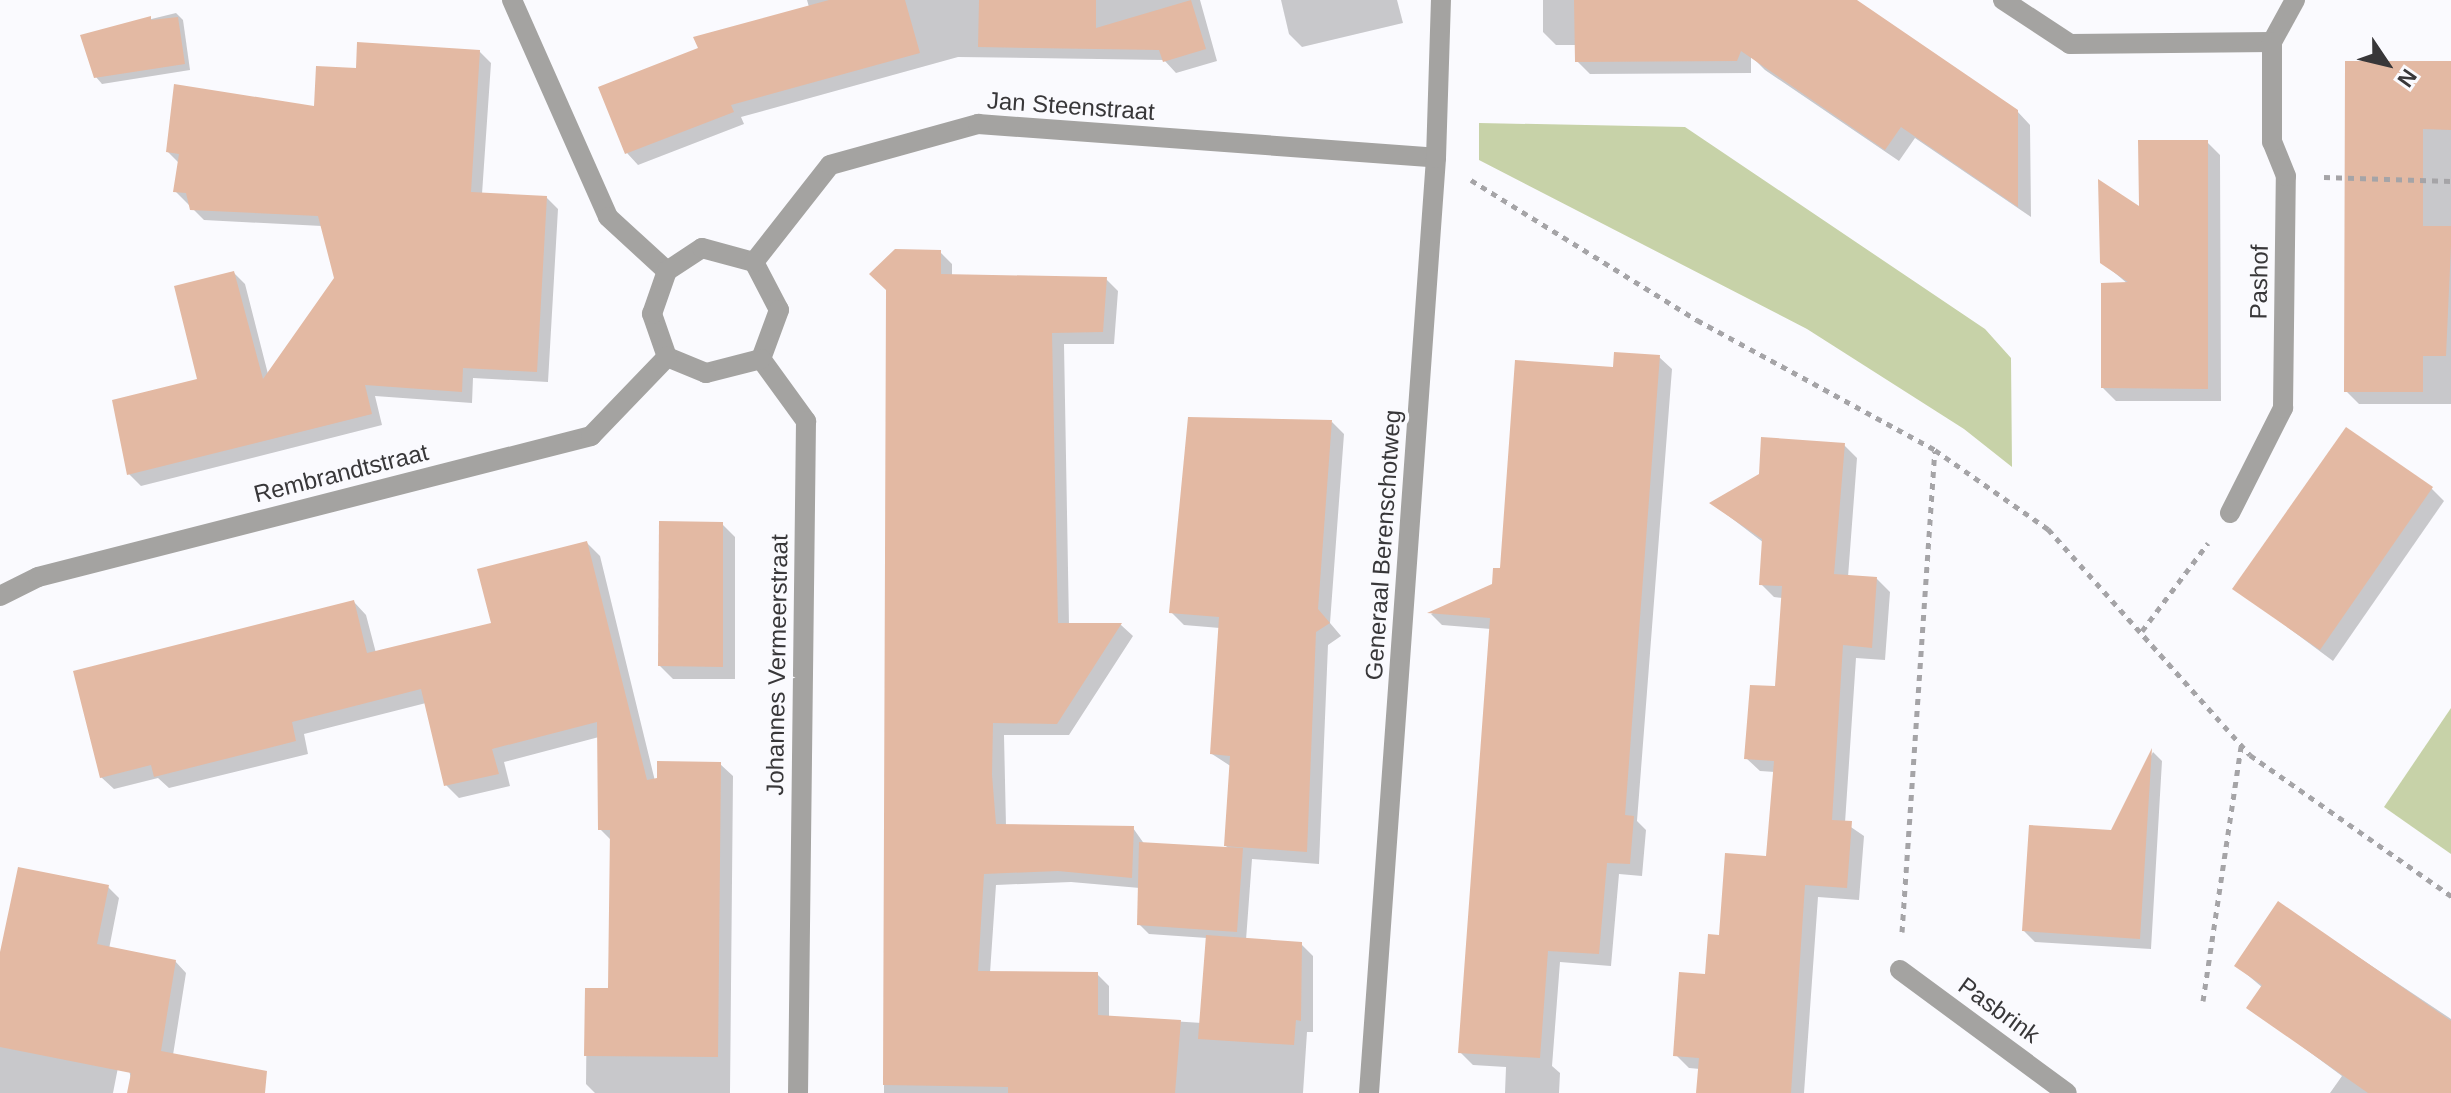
<!DOCTYPE html>
<html>
<head>
<meta charset="utf-8">
<style>
  body { margin:0 }
  #map { position:relative; width:2451px; height:1093px; overflow:hidden; background:#fafafe; font-family:Arial,sans-serif }
  div>[style] { position:absolute }
  .forest>* { inset:0; background:#c7d2a8 }
  .shadow>* { inset:0; background:#0003 }
  .building>* { inset:0; background:#e3b9a3 }
  .path>* { height:5px; margin-top:-2.5px; transform-origin:0; background:repeating-linear-gradient(90deg,#a5a4a7 0 6px,transparent 0 12px) }
  .minor>* { height:20px; margin:-10px; padding:0 10px; transform-origin:10px; border-radius:10px; background:#a4a3a1 }
  span { translate:-50% -50%; white-space:nowrap; text-align:center; line-height:1.15; -webkit-text-stroke:8px #fafafe; paint-order:stroke }
  .street-label { font-size:24px; color:#383739 }
  .north { position:absolute; left:2347px; top:24px; width:80px; height:80px; -webkit-text-stroke:6px #fafafe; paint-order:stroke; rotate:125deg; font-size:22px; font-weight:700; line-height:32px; text-align:center; color:#383739 }
  .north::after { content:''; display:block; margin:auto; width:28px; height:36px; background:#383739; clip-path:polygon(50% 0,100% 100%,50% 72%,0 100%) }
</style>
</head>
<body>
<div id="map">
  <div class="forest">
    <div style="clip-path:polygon(1479px 123px,1685px 127px,1985px 329px,2011px 358px,2012px 467px,1964px 429px,1807px 329px,1479px 160px)"></div>
    <div style="clip-path:polygon(2451px 708px,2451px 854px,2384px 807px)"></div>
  </div>
  <div class="shadow">
    <div style="clip-path:polygon(807px 0,1200px 0,1217px 61px,1176px 73px,1164px 60px,958px 57px,741px 117px,744px 124px,638px 165px,627px 153px,809px 7px)"></div>
    <div style="clip-path:polygon(1281px 0,1397px 0,1403px 23px,1302px 47px,1289px 34px)"></div>
    <div style="clip-path:polygon(1543px 0,1751px 0,1751px 73px,1590px 74px,1577px 61px,1577px 45px,1556px 45px,1543px 32px)"></div>
    <div style="clip-path:polygon(1791px 0,1855px 0,2017px 111px,2030px 125px,2031px 217px,1915px 138px,1899px 161px,1765px 70px,1752px 57px)"></div>
    <div style="clip-path:polygon(176px 13px,183px 20px,190px 70px,102px 84px,96px 77px,82px 36px)"></div>
    <div style="clip-path:polygon(479px 51px,491px 63px,482px 194px,546px 197px,558px 209px,548px 382px,473px 378px,472px 403px,375px 396px,382px 425px,141px 486px,129px 474px,200px 380px,234px 273px,245px 284px,268px 374px,336px 278px,322px 226px,204px 220px,175px 191px,179px 163px,168px 152px,316px 108px,357px 70px)"></div>
    <div style="clip-path:polygon(2347px 63px,2451px 64px,2451px 404px,2359px 404px,2346px 391px)"></div>
    <div style="clip-path:polygon(2207px 142px,2220px 155px,2221px 401px,2116px 401px,2103px 388px,2128px 284px,2102px 262px,2141px 210px)"></div>
    <div style="clip-path:polygon(evenodd,940px 252px,952px 264px,952px 277px,1106px 279px,1118px 291px,1114px 344px,1064px 344px,1069px 625px,1121px 625px,1133px 636px,1069px 735px,1004px 735px,1006px 826px,1133px 828px,1145px 845px,1230px 850px,1226px 846px,1232px 767px,1212px 754px,1220px 628px,1184px 625px,1171px 612px,1332px 422px,1344px 434px,1330px 623px,1341px 636px,1328px 645px,1319px 864px,1252px 859px,1246px 940px,1301px 944px,1313px 956px,1313px 1032px,1307px 1032px,1303px 1093px,884px 1093px,888px 290px,940px 252px,1071px 882px,1140px 888px,1139px 924px,1149px 934px,1207px 938px,1202px 1023px,1109px 1017px,1109px 986px,1097px 974px,990px 973px,996px 885px,1071px 882px)"></div>
    <div style="clip-path:polygon(1659px 357px,1672px 369px,1637px 821px,1646px 830px,1642px 876px,1619px 874px,1611px 966px,1560px 962px,1552px 1066px,1560px 1073px,1559px 1093px,1505px 1093px,1506px 1067px,1473px 1065px,1460px 1052px,1491px 629px,1442px 625px,1431px 614px,1493px 585px,1615px 369px)"></div>
    <div style="clip-path:polygon(1844px 445px,1857px 458px,1848px 577px,1877px 579px,1890px 592px,1885px 660px,1856px 658px,1845px 823px,1864px 836px,1859px 900px,1818px 897px,1804px 1093px,1698px 1093px,1700px 1069px,1689px 1068px,1676px 1055px,1720px 937px,1768px 858px,1775px 772px,1760px 771px,1746px 758px,1777px 689px,1783px 598px,1774px 597px,1761px 584px,1764px 543px,1713px 504px)"></div>
    <div style="clip-path:polygon(2431px 488px,2444px 501px,2333px 661px,2235px 588px)"></div>
    <div style="clip-path:polygon(722px 524px,735px 537px,735px 679px,673px 679px,660px 666px)"></div>
    <div style="clip-path:polygon(587px 543px,600px 556px,655px 781px,720px 764px,733px 776px,730px 1093px,595px 1093px,586px 1084px,587px 990px,610px 990px,612px 841px,600px 829px,599px 737px,504px 762px,510px 786px,459px 798px,446px 785px,426px 703px,304px 734px,308px 754px,169px 788px,158px 778px,114px 789px,101px 777px,354px 602px,366px 615px,376px 653px,493px 625px)"></div>
    <div style="clip-path:polygon(2153px 752px,2162px 761px,2151px 949px,2035px 942px,2024px 931px,2112px 832px)"></div>
    <div style="clip-path:polygon(108px 887px,119px 898px,109px 949px,175px 961px,186px 973px,173px 1055px,195px 1093px,134px 1093px,123px 1042px,113px 1093px,0 1093px,0 968px)"></div>
    <div style="clip-path:polygon(2279px 904px,2451px 1019px,2451px 1093px,2330px 1093px,2342px 1076px,2249px 1007px,2263px 988px,2237px 966px)"></div>
  </div>
  <div class="building">
    <div style="clip-path:polygon(829px 0,905px 0,920px 53px,731px 105px,734px 112px,625px 154px,598px 87px,698px 48px,693px 37px)"></div>
    <div style="clip-path:polygon(979px 0,1096px 0,1096px 28px,1191px 0,1206px 49px,1163px 62px,1159px 50px,978px 47px)"></div>
    <div style="clip-path:polygon(1574px 0,1857px 0,2018px 110px,2018px 207px,1901px 127px,1885px 150px,1741px 51px,1737px 61px,1575px 62px)"></div>
    <div style="clip-path:polygon(151px 16px,151px 20px,178px 17px,185px 64px,94px 78px,80px 35px)"></div>
    <div style="clip-path:polygon(357px 42px,480px 50px,471px 192px,547px 196px,537px 372px,463px 368px,462px 392px,365px 385px,372px 414px,127px 475px,112px 400px,197px 379px,174px 286px,234px 271px,263px 379px,334px 278px,318px 216px,190px 210px,186px 193px,173px 192px,179px 154px,166px 152px,174px 84px,314px 106px,316px 66px,356px 68px)"></div>
    <div style="clip-path:polygon(2345px 61px,2451px 61px,2451px 130px,2423px 129px,2423px 226px,2451px 226px,2451px 245px,2446px 356px,2423px 356px,2423px 392px,2344px 392px)"></div>
    <div style="clip-path:polygon(2138px 140px,2208px 140px,2208px 389px,2101px 388px,2101px 283px,2128px 282px,2100px 263px,2098px 179px,2139px 206px)"></div>
    <div style="clip-path:polygon(895px 249px,941px 250px,941px 274px,1107px 277px,1103px 332px,1052px 333px,1058px 623px,1122px 623px,1057px 724px,993px 723px,992px 775px,996px 824px,1134px 826px,1132px 878px,1058px 871px,984px 874px,978px 971px,1098px 972px,1098px 1015px,1181px 1020px,1175px 1093px,1008px 1093px,1008px 1087px,883px 1085px,886px 290px,869px 274px)"></div>
    <div style="clip-path:polygon(1614px 352px,1660px 355px,1625px 815px,1634px 816px,1630px 864px,1607px 863px,1599px 954px,1548px 951px,1540px 1058px,1458px 1053px,1490px 618px,1427px 613px,1492px 584px,1493px 568px,1500px 568px,1515px 360px,1613px 367px)"></div>
    <div style="clip-path:polygon(1188px 417px,1332px 420px,1318px 609px,1330px 623px,1316px 632px,1307px 852px,1224px 846px,1230px 756px,1210px 754px,1219px 617px,1169px 613px)"></div>
    <div style="clip-path:polygon(2346px 427px,2433px 487px,2320px 650px,2232px 589px)"></div>
    <div style="clip-path:polygon(1761px 437px,1845px 443px,1834px 574px,1877px 577px,1872px 648px,1843px 645px,1832px 820px,1852px 821px,1847px 888px,1805px 885px,1791px 1093px,1696px 1093px,1699px 1058px,1673px 1056px,1679px 972px,1705px 974px,1708px 934px,1719px 935px,1725px 853px,1766px 856px,1774px 761px,1744px 759px,1750px 685px,1775px 686px,1782px 586px,1759px 585px,1762px 539px,1709px 503px,1759px 474px)"></div>
    <div style="clip-path:polygon(659px 521px,723px 522px,723px 667px,658px 666px)"></div>
    <div style="clip-path:polygon(587px 541px,647px 780px,657px 778px,657px 761px,721px 762px,718px 1057px,584px 1056px,585px 988px,608px 988px,610px 830px,598px 830px,597px 722px,492px 749px,499px 774px,444px 786px,421px 689px,292px 722px,296px 741px,154px 777px,151px 765px,100px 778px,73px 671px,354px 600px,367px 653px,491px 623px,477px 569px)"></div>
    <div style="clip-path:polygon(2152px 748px,2140px 939px,2022px 931px,2029px 825px,2111px 830px)"></div>
    <div style="clip-path:polygon(1139px 842px,1243px 848px,1237px 932px,1137px 925px)"></div>
    <div style="clip-path:polygon(18px 867px,109px 885px,97px 944px,176px 960px,161px 1051px,267px 1071px,265px 1093px,127px 1093px,131px 1073px,0 1047px,0 952px)"></div>
    <div style="clip-path:polygon(2278px 901px,2451px 1021px,2451px 1093px,2368px 1093px,2246px 1008px,2262px 985px,2234px 966px)"></div>
    <div style="clip-path:polygon(1206px 935px,1302px 942px,1301px 1021px,1296px 1020px,1294px 1045px,1198px 1039px)"></div>
  </div>
  <div class="path">
    <div style="left:2324px;top:177px;width:127px;rotate:1.8deg"></div>
    <div style="left:1471px;top:180px;width:266px;rotate:31.8deg"></div>
    <div style="left:1697px;top:320px;width:271px;rotate:28.6deg"></div>
    <div style="left:1935px;top:450px;width:138px;rotate:35deg"></div>
    <div style="left:2048px;top:529px;width:303px;rotate:48.2deg"></div>
    <div style="left:2250px;top:755px;width:246px;rotate:35deg"></div>
    <div style="left:2142px;top:631px;width:110px;rotate:-53.1deg"></div>
    <div style="left:1902px;top:932px;width:482px;rotate:-86.1deg"></div>
    <div style="left:2203px;top:1001px;width:257px;rotate:-81.5deg"></div>
  </div>
  <div class="minor">
    <div style="left:512px;top:0;width:237px;rotate:66.1deg"></div>
    <div style="left:608px;top:217px;width:80px;rotate:42.5deg"></div>
    <div style="left:2003px;top:0;width:80px;rotate:33.3deg"></div>
    <div style="left:2070px;top:44px;width:202px;rotate:-0.6deg"></div>
    <div style="left:2272px;top:42px;width:48px;rotate:-61.3deg"></div>
    <div style="left:754px;top:262px;width:54px;rotate:62.5deg"></div>
    <div style="left:779px;top:310px;width:52px;rotate:110.2deg"></div>
    <div style="left:761px;top:359px;width:77px;rotate:54deg"></div>
    <div style="left:806px;top:421px;width:672px;rotate:90.68deg"></div>
    <div style="left:761px;top:359px;width:57px;rotate:165.7deg"></div>
    <div style="left:706px;top:373px;width:42px;rotate:-157.7deg"></div>
    <div style="left:667px;top:357px;width:46px;rotate:-109.2deg"></div>
    <div style="left:652px;top:314px;width:46px;rotate:-70.8deg"></div>
    <div style="left:667px;top:271px;width:42px;rotate:-33.3deg"></div>
    <div style="left:702px;top:248px;width:54px;rotate:15.1deg"></div>
    <div style="left:754px;top:262px;width:123px;rotate:-51.9deg"></div>
    <div style="left:830px;top:165px;width:154px;rotate:-15.5deg"></div>
    <div style="left:978px;top:124px;width:459px;rotate:4.2deg"></div>
    <div style="left:2230px;top:513px;width:118px;rotate:-63.2deg"></div>
    <div style="left:2283px;top:408px;width:232px;rotate:-89.3deg"></div>
    <div style="left:2286px;top:176px;width:37px;rotate:-112deg"></div>
    <div style="left:2272px;top:142px;width:100px;rotate:-90deg"></div>
    <div style="left:0;top:596px;width:42px;rotate:-26.6deg"></div>
    <div style="left:38px;top:577px;width:571px;rotate:-14.3deg"></div>
    <div style="left:591px;top:436px;width:110px;rotate:-46.1deg"></div>
    <div style="left:1900px;top:970px;width:207px;rotate:36.4deg"></div>
    <div style="left:1369px;top:1093px;width:937px;rotate:-85.9deg"></div>
    <div style="left:1436px;top:158px;width:158px;rotate:-88.2deg"></div>
  </div>
  <div class="street-label">
    <span style="left:1071px;top:106px;rotate:4deg">Jan Steenstraat</span>
    <span style="left:2259px;top:282px;rotate:-89deg">Pashof</span>
    <span style="left:341px;top:473px;rotate:-14deg">Rembrandtstraat</span>
    <span style="left:1383px;top:545px;rotate:-86deg">Generaal Berenschotweg</span>
    <span style="left:777px;top:665px;rotate:-89deg">Johannes Vermeerstraat</span>
    <span style="left:1999px;top:1010px;rotate:36deg">Pasbrink</span>
  </div>
  <div class="north">N</div>
</div>
</body>
</html>
